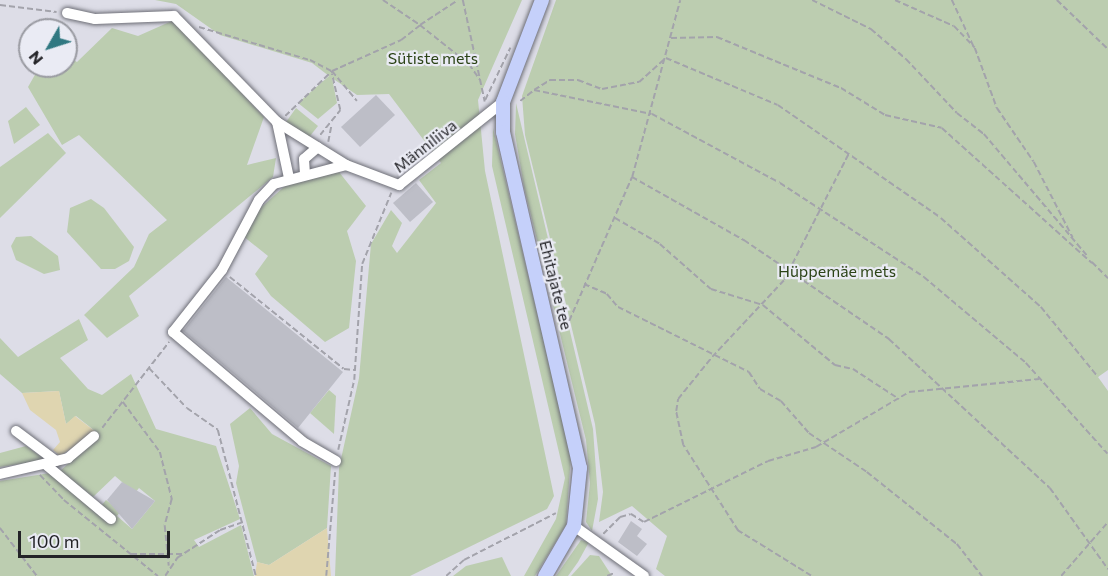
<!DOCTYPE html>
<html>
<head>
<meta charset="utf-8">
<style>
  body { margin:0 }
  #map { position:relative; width:1108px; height:576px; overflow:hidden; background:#dddde7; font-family:Commissioner,sans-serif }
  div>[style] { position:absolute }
  .green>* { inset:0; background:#bccdb0 }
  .sand>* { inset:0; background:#dfd5b0 }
  .building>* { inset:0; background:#bdbec7 }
  .path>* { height:1.5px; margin-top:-0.75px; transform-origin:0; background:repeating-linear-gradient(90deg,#a3a3ab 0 6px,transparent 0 9px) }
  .roads { filter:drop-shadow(0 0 2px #6e6f77) drop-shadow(0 0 2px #6e6f77) }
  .minor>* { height:10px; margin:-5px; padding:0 5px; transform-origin:5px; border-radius:5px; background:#fff }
  .major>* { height:14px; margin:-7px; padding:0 7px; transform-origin:7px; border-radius:7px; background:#c5d0fa }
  span { translate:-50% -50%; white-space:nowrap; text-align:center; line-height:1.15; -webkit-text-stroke:4.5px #eaebf4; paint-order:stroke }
  .park-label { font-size:16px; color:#2b4316 }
  .street-label { font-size:16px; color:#232327 }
  .north { position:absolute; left:18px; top:18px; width:60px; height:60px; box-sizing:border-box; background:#eaebf4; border:2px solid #9a9ba2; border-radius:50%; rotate:231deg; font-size:16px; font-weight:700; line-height:24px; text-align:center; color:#232327 }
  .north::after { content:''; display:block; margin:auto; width:21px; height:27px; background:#307881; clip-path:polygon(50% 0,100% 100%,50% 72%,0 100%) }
  .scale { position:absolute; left:18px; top:531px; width:152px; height:27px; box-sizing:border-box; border:3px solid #232327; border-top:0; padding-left:8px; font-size:18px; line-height:21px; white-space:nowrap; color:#232327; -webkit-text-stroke:4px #eaebf4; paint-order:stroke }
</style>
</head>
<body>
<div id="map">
  <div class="green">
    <div style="clip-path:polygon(155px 0,522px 0,478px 100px,485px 171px,554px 496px,547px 509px,410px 576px,335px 576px,339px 468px,359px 378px,371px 244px,391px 210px,402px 223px,392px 246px,397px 253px,436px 203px,419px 180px,441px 163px,389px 94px,357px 95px,332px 78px,337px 103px,318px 119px,298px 103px,329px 76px,312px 63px,220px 35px,176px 4px)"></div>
    <div style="clip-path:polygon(556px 0,1108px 0,1108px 370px,1098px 377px,1108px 391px,1108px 576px,665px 576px,656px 569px,667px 536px,632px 506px,599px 522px,603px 492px,595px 424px,525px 135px,522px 96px)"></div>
    <div style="clip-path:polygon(174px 20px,264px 117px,247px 165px,276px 158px,273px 177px,129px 296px,139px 316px,107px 338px,84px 315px,134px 267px,149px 234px,167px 220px,79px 135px,62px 145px,28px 87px,40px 66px,66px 66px,66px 56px,77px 62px,112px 28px,138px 36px)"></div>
    <div style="clip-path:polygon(516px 103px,593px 429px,598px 499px,592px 531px,586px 522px,590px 483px,586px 440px,524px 187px,515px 134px)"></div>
    <div style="clip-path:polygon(26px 107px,40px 125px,14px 144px,8px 121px)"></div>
    <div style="clip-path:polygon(296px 108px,318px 126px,306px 141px,284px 125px)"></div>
    <div style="clip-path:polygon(493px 128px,571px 455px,566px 525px,535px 576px,524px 576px,556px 519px,565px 478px,492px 166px)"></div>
    <div style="clip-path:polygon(48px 133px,66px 153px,0 218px,0 167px)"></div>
    <div style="clip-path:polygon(339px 172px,366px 206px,347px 231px,356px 261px,349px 328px,325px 342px,271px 296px,255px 274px,268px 256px,243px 236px,256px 212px,286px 185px)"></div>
    <div style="clip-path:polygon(91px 199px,104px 208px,134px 247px,129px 261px,115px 269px,101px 269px,67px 232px,70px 208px)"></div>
    <div style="clip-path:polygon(31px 236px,58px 256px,60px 270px,44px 274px,16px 260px,11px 246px,16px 237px)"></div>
    <div style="clip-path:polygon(evenodd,79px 319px,88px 340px,60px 358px,88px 389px,102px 395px,131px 374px,156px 429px,216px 446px,240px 519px,194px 540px,199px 547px,241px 525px,254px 576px,0 576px,0 481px,50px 473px,112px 523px,116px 517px,101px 506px,106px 500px,114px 506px,129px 488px,115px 476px,93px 497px,60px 471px,100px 435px,76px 416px,66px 424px,59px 391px,22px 393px,0 374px,0 338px,18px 357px,79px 319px,139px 488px,155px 501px,132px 529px,117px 516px,139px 488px)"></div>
    <div style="clip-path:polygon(329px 390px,336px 396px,334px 434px,310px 413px)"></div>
    <div style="clip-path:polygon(250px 408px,272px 434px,331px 466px,327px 528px,269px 565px,257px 562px,236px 483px,239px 466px,230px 424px)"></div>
    <div style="clip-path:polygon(26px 446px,46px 460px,0 467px,0 453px)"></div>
    <div style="clip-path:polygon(581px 540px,589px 542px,578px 562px,568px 576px,556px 576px)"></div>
    <div style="clip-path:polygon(590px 555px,599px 556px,612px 576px,571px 576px)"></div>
    <div style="clip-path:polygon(502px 557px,511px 576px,453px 576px,466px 566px)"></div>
  </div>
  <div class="sand">
    <div style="clip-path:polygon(59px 391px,66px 424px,75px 416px,96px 432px,60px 456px,53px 450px,60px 442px,56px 430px,30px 410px,22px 393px)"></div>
    <div style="clip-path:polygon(327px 528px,331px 576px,255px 576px,257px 562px,269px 565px)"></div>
  </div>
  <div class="building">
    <div style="clip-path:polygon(376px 95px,395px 115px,360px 147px,341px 127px)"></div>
    <div style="clip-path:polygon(416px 183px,433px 202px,410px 222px,393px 203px)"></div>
    <div style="clip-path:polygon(226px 277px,343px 372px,298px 428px,183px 331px)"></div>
    <div style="clip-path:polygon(122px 482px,155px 501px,132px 529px,107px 500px)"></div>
    <div style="clip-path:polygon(631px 521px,642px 529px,637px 536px,647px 544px,637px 556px,618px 542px)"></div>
  </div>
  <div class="path">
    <div style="left:383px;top:0;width:45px;rotate:34deg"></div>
    <div style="left:420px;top:25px;width:45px;rotate:-33.3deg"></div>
    <div style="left:463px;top:0;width:104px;rotate:77.8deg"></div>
    <div style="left:812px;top:0;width:66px;rotate:26.2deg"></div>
    <div style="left:871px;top:29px;width:46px;rotate:40.6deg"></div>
    <div style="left:906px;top:59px;width:74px;rotate:46.6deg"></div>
    <div style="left:957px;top:113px;width:34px;rotate:38deg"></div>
    <div style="left:984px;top:134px;width:162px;rotate:49.7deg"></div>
    <div style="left:895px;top:0;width:64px;rotate:23.8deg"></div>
    <div style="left:954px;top:26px;width:30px;rotate:46deg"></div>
    <div style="left:975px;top:48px;width:64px;rotate:69.9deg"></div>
    <div style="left:997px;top:108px;width:65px;rotate:55.6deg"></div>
    <div style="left:1034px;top:162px;width:85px;rotate:62.8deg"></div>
    <div style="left:952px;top:0;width:50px;rotate:65deg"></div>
    <div style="left:1057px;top:0;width:71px;rotate:43.9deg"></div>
    <div style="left:0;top:5px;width:57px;rotate:7deg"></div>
    <div style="left:199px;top:27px;width:116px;rotate:16.6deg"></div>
    <div style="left:310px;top:60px;width:25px;rotate:27deg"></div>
    <div style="left:332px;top:71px;width:39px;rotate:50deg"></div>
    <div style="left:671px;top:38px;width:46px;rotate:-1.2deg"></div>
    <div style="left:717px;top:37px;width:134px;rotate:22.4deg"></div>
    <div style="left:841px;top:88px;width:52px;rotate:31.5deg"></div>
    <div style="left:885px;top:115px;width:58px;rotate:12.8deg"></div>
    <div style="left:942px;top:128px;width:202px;rotate:42deg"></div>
    <div style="left:534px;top:90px;width:19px;rotate:-32deg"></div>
    <div style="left:550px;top:80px;width:28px"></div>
    <div style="left:578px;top:80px;width:26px;rotate:21deg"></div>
    <div style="left:602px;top:89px;width:38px;rotate:-11deg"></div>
    <div style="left:639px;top:82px;width:36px;rotate:-42deg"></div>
    <div style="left:666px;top:58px;width:121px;rotate:22.8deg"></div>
    <div style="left:778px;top:105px;width:198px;rotate:34.7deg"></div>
    <div style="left:941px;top:218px;width:134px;rotate:41.7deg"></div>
    <div style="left:1041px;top:307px;width:90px;rotate:50.8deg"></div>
    <div style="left:485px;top:100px;width:58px;rotate:-64.3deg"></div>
    <div style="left:520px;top:101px;width:18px;rotate:-38deg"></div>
    <div style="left:534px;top:90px;width:120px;rotate:11.5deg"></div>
    <div style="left:652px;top:114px;width:145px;rotate:28.3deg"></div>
    <div style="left:780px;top:183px;width:172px;rotate:33.1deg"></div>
    <div style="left:924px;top:277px;width:133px;rotate:40.1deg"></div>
    <div style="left:1026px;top:363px;width:122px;rotate:48deg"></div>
    <div style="left:285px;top:116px;width:65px;rotate:-43.8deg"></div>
    <div style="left:332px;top:71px;width:76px;rotate:-24.2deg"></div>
    <div style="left:401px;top:40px;width:24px;rotate:-38deg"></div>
    <div style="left:420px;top:25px;width:63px;rotate:38.5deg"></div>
    <div style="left:469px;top:64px;width:19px;rotate:55deg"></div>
    <div style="left:320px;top:135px;width:32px;rotate:-51deg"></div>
    <div style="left:340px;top:110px;width:37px;rotate:-103deg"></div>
    <div style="left:328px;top:142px;width:16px;rotate:-79deg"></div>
    <div style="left:632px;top:177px;width:129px;rotate:29.4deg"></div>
    <div style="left:744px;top:240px;width:176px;rotate:34.3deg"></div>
    <div style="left:889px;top:339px;width:219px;rotate:42.8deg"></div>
    <div style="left:1050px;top:488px;width:100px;rotate:54.4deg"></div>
    <div style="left:615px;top:218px;width:52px;rotate:30deg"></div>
    <div style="left:660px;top:244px;width:68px;rotate:41.4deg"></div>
    <div style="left:711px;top:289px;width:54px;rotate:17.1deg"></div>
    <div style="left:763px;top:305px;width:94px;rotate:39.8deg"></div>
    <div style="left:835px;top:365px;width:18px;rotate:13deg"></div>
    <div style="left:853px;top:369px;width:55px;rotate:33.1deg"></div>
    <div style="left:1092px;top:262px;width:23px;rotate:45deg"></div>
    <div style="left:230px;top:277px;width:146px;rotate:38.9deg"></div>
    <div style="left:344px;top:369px;width:10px;rotate:6deg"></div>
    <div style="left:584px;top:284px;width:25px;rotate:23deg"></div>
    <div style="left:607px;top:294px;width:17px;rotate:50deg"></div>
    <div style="left:618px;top:307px;width:146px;rotate:26.4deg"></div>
    <div style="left:749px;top:372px;width:20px;rotate:57deg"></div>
    <div style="left:760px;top:389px;width:24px;rotate:30deg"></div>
    <div style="left:781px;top:401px;width:43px;rotate:48.8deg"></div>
    <div style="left:809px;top:433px;width:70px;rotate:33.9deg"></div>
    <div style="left:867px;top:472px;width:115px;rotate:38.7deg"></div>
    <div style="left:957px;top:544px;width:41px;rotate:52deg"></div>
    <div style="left:569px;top:321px;width:157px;rotate:-66.4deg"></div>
    <div style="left:632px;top:177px;width:183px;rotate:-74.8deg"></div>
    <div style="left:149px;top:368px;width:55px;rotate:46.5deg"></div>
    <div style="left:187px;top:408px;width:38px;rotate:35deg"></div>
    <div style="left:218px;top:430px;width:151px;rotate:75.4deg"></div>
    <div style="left:123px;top:402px;width:62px;rotate:53.5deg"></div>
    <div style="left:160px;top:452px;width:49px;rotate:75.7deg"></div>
    <div style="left:172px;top:499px;width:28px;rotate:105deg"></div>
    <div style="left:165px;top:526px;width:40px;rotate:84.3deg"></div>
    <div style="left:102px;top:428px;width:109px;rotate:-52.1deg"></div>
    <div style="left:338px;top:450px;width:72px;rotate:-77.1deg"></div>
    <div style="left:354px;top:380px;width:116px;rotate:-86.1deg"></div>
    <div style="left:362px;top:264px;width:77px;rotate:-67.8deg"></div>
    <div style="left:40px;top:475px;width:35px;rotate:46deg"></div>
    <div style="left:64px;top:500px;width:121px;rotate:39deg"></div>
    <div style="left:0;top:528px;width:61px;rotate:52.4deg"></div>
    <div style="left:603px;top:534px;width:24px;rotate:-45deg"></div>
    <div style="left:620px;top:517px;width:11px;rotate:-15deg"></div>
    <div style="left:631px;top:514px;width:15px;rotate:32deg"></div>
    <div style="left:644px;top:522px;width:138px;rotate:-26.2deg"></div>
    <div style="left:768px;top:461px;width:50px;rotate:-16.3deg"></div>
    <div style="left:816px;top:447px;width:108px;rotate:-30.6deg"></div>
    <div style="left:909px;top:392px;width:131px;rotate:-5.7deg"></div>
    <div style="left:131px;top:554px;width:52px"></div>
    <div style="left:165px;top:576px;width:22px;rotate:-56deg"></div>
    <div style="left:177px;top:558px;width:51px;rotate:-33.1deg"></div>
    <div style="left:220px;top:530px;width:24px;rotate:-19deg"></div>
    <div style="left:326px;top:576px;width:104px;rotate:-85.1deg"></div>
    <div style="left:446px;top:576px;width:24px;rotate:-42deg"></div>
    <div style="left:464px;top:560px;width:103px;rotate:-27.1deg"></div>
    <div style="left:607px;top:576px;width:8px;rotate:-23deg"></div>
    <div style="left:811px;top:576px;width:86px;rotate:-148.3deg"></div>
    <div style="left:738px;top:531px;width:102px;rotate:-122.6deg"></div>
    <div style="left:683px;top:445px;width:35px;rotate:-102deg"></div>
    <div style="left:676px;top:411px;width:12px;rotate:-81deg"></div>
    <div style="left:678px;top:399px;width:54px;rotate:-51deg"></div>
    <div style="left:712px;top:357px;width:105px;rotate:-46.9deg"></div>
    <div style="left:784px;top:280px;width:143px;rotate:-62.9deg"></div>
    <div style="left:1061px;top:576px;width:72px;rotate:-49deg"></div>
  </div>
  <div class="roads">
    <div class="minor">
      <div style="left:67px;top:13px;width:29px;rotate:12deg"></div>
      <div style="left:95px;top:19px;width:79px;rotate:-2.2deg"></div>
      <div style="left:174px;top:16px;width:148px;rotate:45.8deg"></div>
      <div style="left:277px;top:122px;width:81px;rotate:31.9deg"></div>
      <div style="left:277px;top:122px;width:57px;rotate:77.9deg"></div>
      <div style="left:305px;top:174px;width:15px;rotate:-94deg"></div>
      <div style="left:304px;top:159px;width:18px;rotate:-41deg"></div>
      <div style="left:16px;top:431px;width:50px;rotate:36.9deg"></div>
      <div style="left:336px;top:461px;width:39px;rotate:-150deg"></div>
      <div style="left:302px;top:441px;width:169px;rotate:-139.8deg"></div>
      <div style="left:173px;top:332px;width:79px;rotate:-51.7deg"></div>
      <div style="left:222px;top:270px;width:79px;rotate:-62.1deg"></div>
      <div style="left:259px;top:200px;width:22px;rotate:-47deg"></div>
      <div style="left:274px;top:184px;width:74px;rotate:-14.8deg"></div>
      <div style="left:346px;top:165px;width:57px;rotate:20.7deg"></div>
      <div style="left:399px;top:185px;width:133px;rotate:-38.6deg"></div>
      <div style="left:45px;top:464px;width:86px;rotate:39.8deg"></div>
      <div style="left:0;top:474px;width:70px;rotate:-13.2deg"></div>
      <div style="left:68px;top:458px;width:34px;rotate:-40deg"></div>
      <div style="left:574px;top:526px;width:86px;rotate:35.5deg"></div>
    </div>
    <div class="major">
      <div style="left:542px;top:0;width:109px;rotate:110.9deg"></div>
      <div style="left:503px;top:102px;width:30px;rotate:90deg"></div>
      <div style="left:503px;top:132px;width:345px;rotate:77.1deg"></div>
      <div style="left:580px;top:468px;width:58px;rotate:95.9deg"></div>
      <div style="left:574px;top:526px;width:58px;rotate:120.1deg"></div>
    </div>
  </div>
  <div class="park-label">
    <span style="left:433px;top:58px">Sütiste mets</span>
    <span style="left:837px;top:271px">Hüppemäe mets</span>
  </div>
  <div class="street-label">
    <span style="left:425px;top:146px;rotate:-38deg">Männiliiva</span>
    <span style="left:556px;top:285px;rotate:76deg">Ehitajate tee</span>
  </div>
  <div class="north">N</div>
  <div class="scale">100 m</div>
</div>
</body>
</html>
